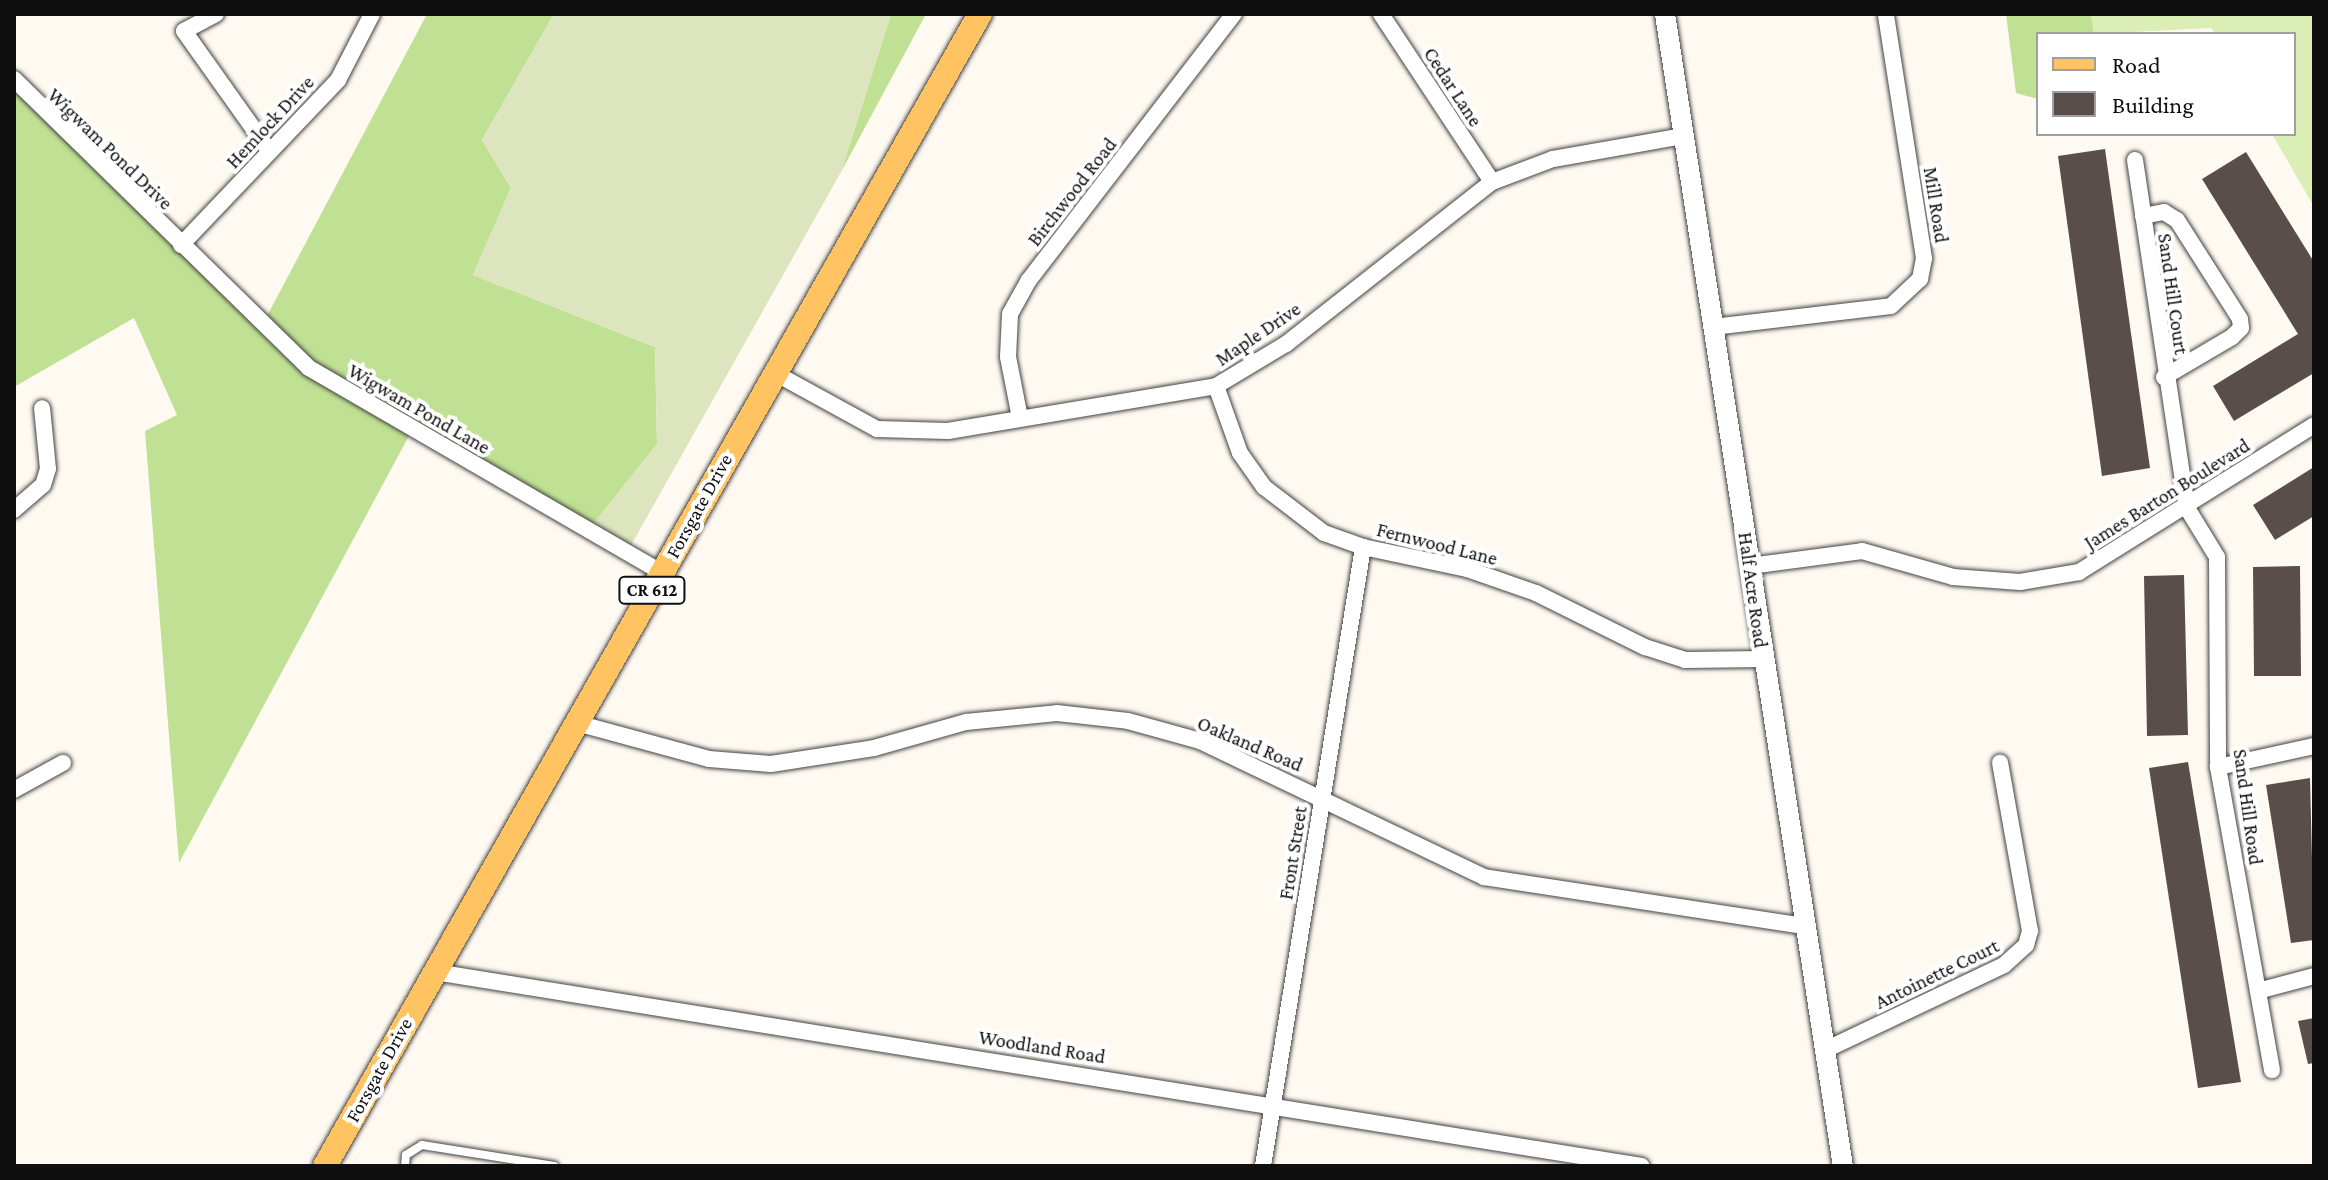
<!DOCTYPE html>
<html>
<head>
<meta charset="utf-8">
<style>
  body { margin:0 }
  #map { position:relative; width:2328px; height:1180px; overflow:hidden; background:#fffaf1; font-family:"Crimson Pro",serif }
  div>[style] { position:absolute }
  .green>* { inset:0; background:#daeeb5 }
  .forest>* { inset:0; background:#c0e193 }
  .cemetery>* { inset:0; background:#dde5be }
  .building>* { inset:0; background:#594e4a }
  .roads { filter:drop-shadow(0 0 2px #424242) drop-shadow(0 0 2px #424242) }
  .service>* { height:8px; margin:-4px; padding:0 4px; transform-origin:4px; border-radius:4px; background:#fff }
  .minor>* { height:16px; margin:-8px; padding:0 8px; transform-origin:8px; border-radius:8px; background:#fff }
  .tertiary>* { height:20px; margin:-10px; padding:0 10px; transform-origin:10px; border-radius:10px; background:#fff }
  .primary>* { height:24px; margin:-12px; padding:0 12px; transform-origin:12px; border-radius:12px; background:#ffc461 }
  span { translate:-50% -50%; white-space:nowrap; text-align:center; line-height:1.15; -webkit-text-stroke:8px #fff; paint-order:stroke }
  .shield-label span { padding:2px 6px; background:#fff; border:2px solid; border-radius:6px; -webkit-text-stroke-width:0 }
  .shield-label { font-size:18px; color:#0f0f0f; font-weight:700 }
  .street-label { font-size:20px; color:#0f0f0f }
  .frame { position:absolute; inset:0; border:16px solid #0f0f0f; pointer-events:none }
  .legend { position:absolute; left:2036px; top:32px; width:260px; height:104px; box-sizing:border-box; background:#fff; border:2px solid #9f9f9f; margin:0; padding:10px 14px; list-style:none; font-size:24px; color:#0f0f0f }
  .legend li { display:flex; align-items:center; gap:16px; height:40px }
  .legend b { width:40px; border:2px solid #9f9f9f }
</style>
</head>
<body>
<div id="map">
  <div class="green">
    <div style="clip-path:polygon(2091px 14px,2314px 14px,2314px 207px,2272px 134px,2294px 134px,2294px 34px,2215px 34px,2211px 28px,2094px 34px)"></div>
  </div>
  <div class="forest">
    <div style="clip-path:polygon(427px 14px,554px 14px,482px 140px,511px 188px,473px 275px,655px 347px,657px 444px,586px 533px,410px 434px,179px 863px,145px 431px,177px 415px,134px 318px,14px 387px,14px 67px,259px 331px)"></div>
    <div style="clip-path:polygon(891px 14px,926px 14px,841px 172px)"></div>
    <div style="clip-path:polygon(2006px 14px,2091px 14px,2094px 34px,2038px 34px,2038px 99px,2016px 93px)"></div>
  </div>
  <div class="cemetery">
    <div style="clip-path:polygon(554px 14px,891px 14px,841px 172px,625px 556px,586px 533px,657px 444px,655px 347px,473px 275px,511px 188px,482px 140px)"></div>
  </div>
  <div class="building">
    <div style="clip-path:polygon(2105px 149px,2150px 468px,2102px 476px,2058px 156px)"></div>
    <div style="clip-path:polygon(2246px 152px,2314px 262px,2314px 373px,2234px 421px,2213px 386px,2298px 334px,2202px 179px)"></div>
    <div style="clip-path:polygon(2314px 467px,2314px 516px,2275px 540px,2253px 505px)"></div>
    <div style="clip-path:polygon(2300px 566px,2301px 676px,2254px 676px,2253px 567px)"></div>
    <div style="clip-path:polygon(2184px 575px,2188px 735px,2147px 736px,2144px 576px)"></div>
    <div style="clip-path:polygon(2188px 762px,2241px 1082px,2198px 1088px,2149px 768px)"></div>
    <div style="clip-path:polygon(2310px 778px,2314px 940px,2291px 943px,2266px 785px)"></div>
    <div style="clip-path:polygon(2314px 1018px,2314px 1063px,2308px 1064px,2298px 1021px)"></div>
  </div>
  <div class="roads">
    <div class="service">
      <div style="left:405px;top:1166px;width:11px;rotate:-85deg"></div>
      <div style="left:406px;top:1155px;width:19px;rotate:-32deg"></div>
      <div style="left:422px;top:1145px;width:134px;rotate:9deg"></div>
    </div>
    <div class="minor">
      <div style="left:216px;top:14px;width:36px;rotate:152deg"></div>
      <div style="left:184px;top:31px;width:148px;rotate:54.6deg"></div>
      <div style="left:1381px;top:14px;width:201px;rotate:56.5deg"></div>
      <div style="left:14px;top:79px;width:413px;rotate:44.4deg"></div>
      <div style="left:309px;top:368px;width:408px;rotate:30.1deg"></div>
      <div style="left:2135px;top:160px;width:352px;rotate:81.5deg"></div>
      <div style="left:2187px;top:508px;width:57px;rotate:58.5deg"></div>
      <div style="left:2217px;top:557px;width:210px;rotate:89.7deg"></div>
      <div style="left:2218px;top:767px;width:308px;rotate:79.9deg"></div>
      <div style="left:2143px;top:216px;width:21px;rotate:-11deg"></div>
      <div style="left:2164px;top:212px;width:15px;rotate:32deg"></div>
      <div style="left:2177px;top:220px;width:117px;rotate:57.5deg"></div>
      <div style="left:2240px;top:319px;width:9px;rotate:84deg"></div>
      <div style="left:2241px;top:328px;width:13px;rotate:135deg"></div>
      <div style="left:2232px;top:337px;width:79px;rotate:149.5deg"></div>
      <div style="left:181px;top:245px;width:228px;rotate:-46.4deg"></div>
      <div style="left:338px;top:80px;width:74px;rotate:-62.7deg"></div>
      <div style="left:1713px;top:327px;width:179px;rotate:-6.7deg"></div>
      <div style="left:1891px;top:306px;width:40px;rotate:-43deg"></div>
      <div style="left:1920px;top:279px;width:21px;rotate:-79deg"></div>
      <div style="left:1924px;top:258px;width:247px;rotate:-98.9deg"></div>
      <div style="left:773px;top:372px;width:119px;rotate:28.7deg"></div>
      <div style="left:877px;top:429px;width:71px;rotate:1.6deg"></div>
      <div style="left:948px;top:431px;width:272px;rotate:-9.5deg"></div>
      <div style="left:1216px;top:386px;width:82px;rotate:-31deg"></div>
      <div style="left:1286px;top:344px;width:262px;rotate:-38.2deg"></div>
      <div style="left:1492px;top:182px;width:65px;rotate:-20.7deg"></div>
      <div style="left:1553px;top:159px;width:133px;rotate:-10deg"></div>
      <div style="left:1216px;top:386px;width:71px;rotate:70.3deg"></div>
      <div style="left:1240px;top:453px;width:42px;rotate:54.8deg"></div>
      <div style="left:1264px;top:487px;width:76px;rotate:37.5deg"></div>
      <div style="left:1324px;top:533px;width:41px;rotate:19.7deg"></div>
      <div style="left:1363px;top:547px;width:106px;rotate:11.9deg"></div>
      <div style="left:1467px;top:569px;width:73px;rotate:19.2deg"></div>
      <div style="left:1536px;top:593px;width:122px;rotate:26.4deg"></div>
      <div style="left:1645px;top:647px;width:42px;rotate:18deg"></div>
      <div style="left:1685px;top:660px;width:78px;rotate:-0.7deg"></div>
      <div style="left:1020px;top:418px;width:62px;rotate:-101.1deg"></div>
      <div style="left:1008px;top:357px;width:43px;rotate:-87.3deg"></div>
      <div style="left:1010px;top:314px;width:39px;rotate:-61deg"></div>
      <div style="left:1029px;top:280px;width:336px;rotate:-52.4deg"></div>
      <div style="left:14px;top:510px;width:38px;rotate:-41deg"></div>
      <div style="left:43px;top:485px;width:17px;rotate:-73deg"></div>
      <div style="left:48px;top:469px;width:61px;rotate:-95.6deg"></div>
      <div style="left:1750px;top:566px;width:113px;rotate:-7.6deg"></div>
      <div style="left:1862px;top:551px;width:95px;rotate:15.9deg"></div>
      <div style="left:1953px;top:577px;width:67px;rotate:4.3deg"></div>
      <div style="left:2020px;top:582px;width:60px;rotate:-9.6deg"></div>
      <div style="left:2079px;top:572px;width:277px;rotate:-32deg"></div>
      <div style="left:573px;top:722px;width:141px;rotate:15.2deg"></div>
      <div style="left:709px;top:759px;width:62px;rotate:4.6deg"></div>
      <div style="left:771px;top:764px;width:104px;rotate:-8.8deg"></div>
      <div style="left:874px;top:748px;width:96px;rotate:-15.8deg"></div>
      <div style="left:966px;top:722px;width:91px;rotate:-5.6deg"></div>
      <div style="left:1057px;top:713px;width:71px;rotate:6.4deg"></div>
      <div style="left:1128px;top:721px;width:75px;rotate:15.5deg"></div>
      <div style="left:1200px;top:741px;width:315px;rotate:25.6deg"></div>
      <div style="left:1484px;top:877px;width:324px;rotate:8.7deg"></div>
      <div style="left:2218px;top:767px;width:98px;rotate:-12.3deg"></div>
      <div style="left:14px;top:790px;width:56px;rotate:-28.9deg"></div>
      <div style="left:435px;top:972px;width:1222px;rotate:9.13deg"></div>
      <div style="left:2258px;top:991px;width:58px;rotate:-15deg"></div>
      <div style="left:1823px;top:1051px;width:200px;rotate:-25.4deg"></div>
      <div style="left:2004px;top:965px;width:30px;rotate:-42deg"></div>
      <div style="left:2026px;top:945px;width:15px;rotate:-74deg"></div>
      <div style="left:2030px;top:931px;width:171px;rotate:-100.1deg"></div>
      <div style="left:1263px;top:1166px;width:627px;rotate:-80.82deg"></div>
    </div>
    <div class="tertiary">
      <div style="left:1665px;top:14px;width:1166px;rotate:81.22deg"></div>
    </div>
    <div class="primary">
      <div style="left:325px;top:1166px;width:1325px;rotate:-60.38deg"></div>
    </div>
  </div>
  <div class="shield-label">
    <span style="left:652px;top:590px">CR 612</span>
  </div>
  <div class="street-label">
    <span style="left:1453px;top:87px;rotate:57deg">Cedar Lane</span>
    <span style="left:270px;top:122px;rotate:-47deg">Hemlock Drive</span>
    <span style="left:110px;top:149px;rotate:44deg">Wigwam Pond Drive</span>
    <span style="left:1072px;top:192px;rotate:-52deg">Birchwood Road</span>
    <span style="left:1936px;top:205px;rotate:81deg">Mill Road</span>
    <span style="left:2173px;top:294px;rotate:82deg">Sand Hill Court</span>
    <span style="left:1258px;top:334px;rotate:-34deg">Maple Drive</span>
    <span style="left:419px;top:409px;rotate:30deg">Wigwam Pond Lane</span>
    <span style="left:2167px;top:494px;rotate:-32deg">James Barton Boulevard</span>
    <span style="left:699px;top:506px;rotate:-61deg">Forsgate Drive</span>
    <span style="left:1437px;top:544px;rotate:14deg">Fernwood Lane</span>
    <span style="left:1753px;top:590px;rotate:82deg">Half Acre Road</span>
    <span style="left:1250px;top:744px;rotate:23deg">Oakland Road</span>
    <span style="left:2248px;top:807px;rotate:82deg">Sand Hill Road</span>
    <span style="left:1293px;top:853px;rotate:-81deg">Front Street</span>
    <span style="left:1937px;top:974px;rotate:-26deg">Antoinette Court</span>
    <span style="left:1042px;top:1047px;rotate:9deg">Woodland Road</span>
    <span style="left:379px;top:1070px;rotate:-61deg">Forsgate Drive</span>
  </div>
  <div class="frame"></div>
  <ul class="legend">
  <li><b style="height:10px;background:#ffc461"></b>Road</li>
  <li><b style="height:22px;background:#594e4a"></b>Building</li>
  </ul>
</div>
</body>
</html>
